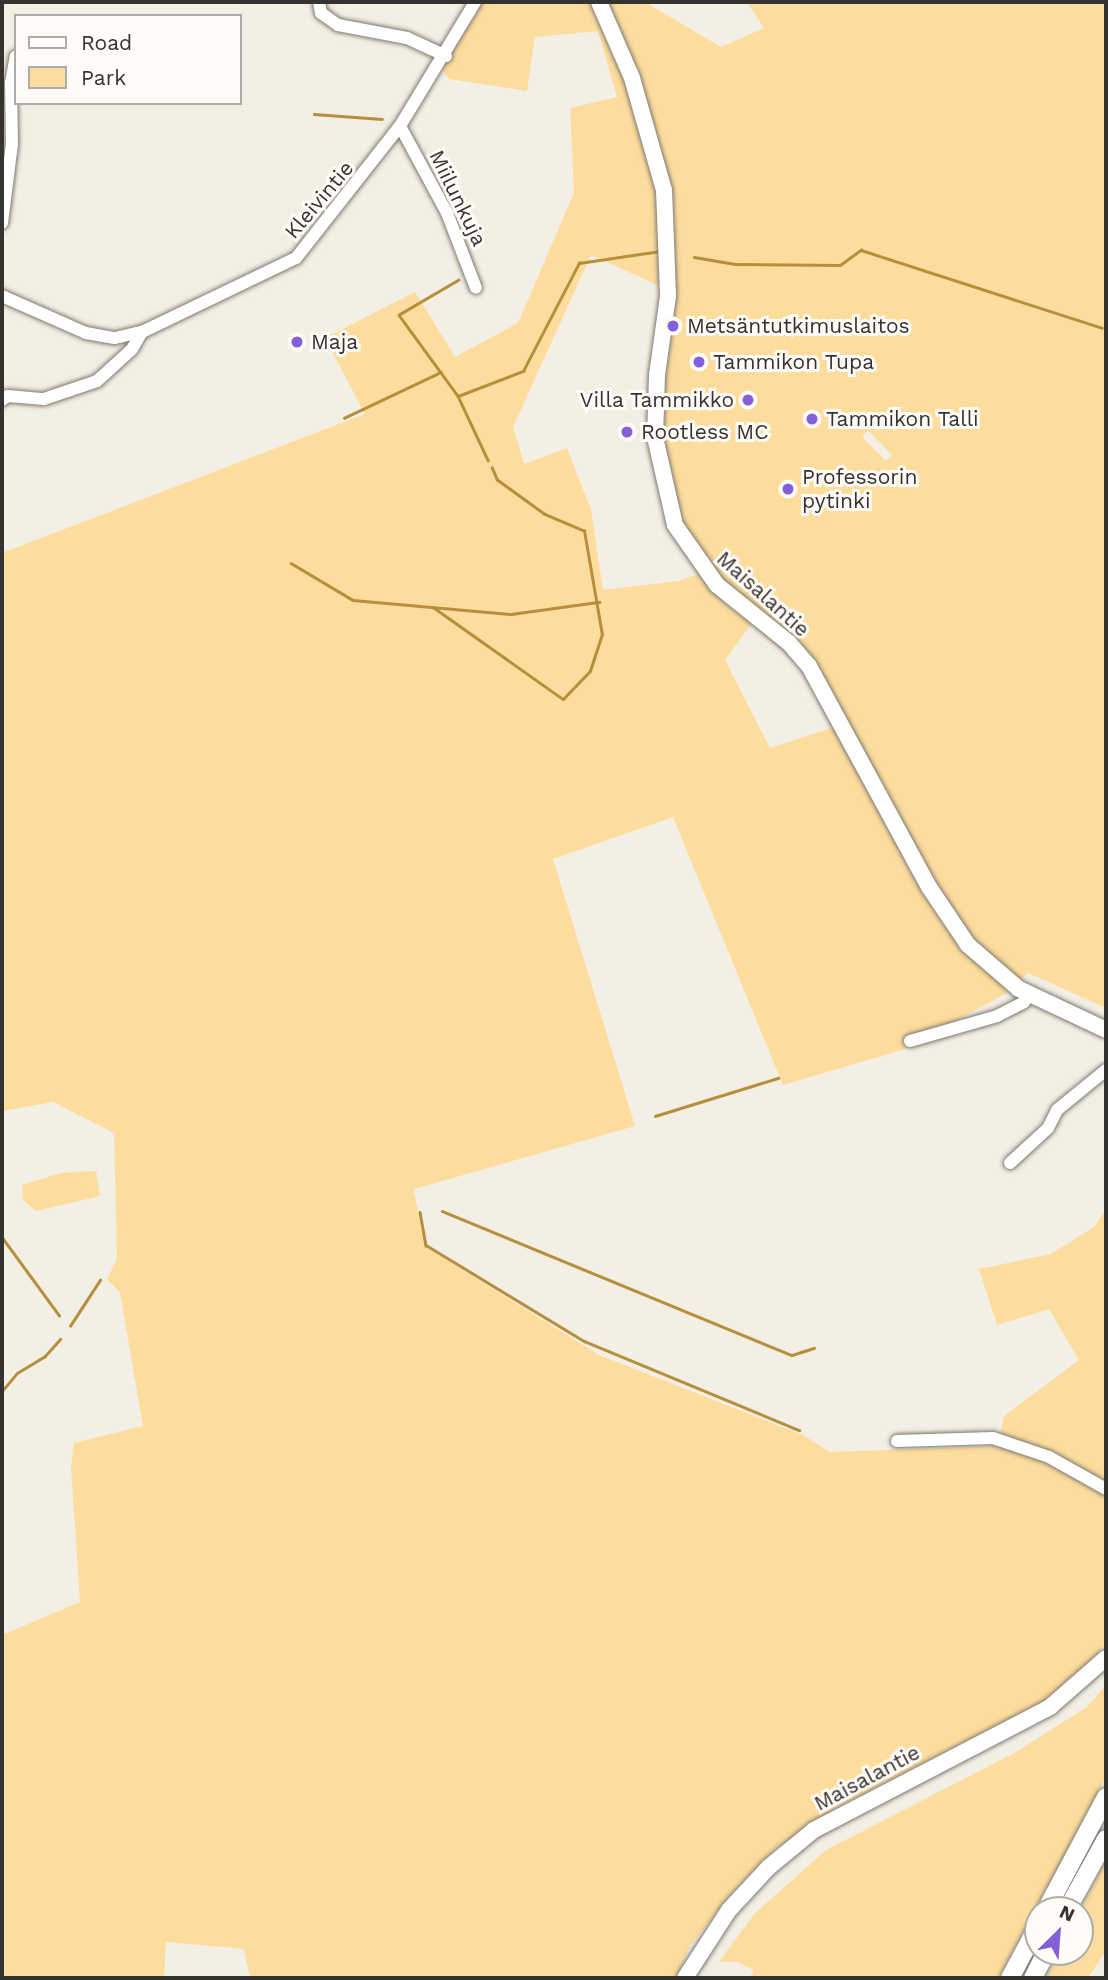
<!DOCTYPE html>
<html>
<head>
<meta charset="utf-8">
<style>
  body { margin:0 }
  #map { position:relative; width:1108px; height:1980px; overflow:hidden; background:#f3efe5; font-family:"Work Sans",sans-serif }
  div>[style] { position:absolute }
  .green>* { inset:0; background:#fddd9d }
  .stream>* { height:2.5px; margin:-1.25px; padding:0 1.25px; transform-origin:1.25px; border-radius:1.25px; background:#b68f3c }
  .roads { filter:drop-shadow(0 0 2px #7e7971) drop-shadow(0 0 2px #7e7971) }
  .minor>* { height:12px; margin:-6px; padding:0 6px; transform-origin:6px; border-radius:6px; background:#fff }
  .major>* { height:16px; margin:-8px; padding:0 8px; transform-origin:8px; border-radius:8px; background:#fff }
  .highway>* { height:18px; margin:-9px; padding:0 9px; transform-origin:9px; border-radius:9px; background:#fff }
  .dots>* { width:19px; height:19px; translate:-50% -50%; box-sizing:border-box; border:4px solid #fffcf7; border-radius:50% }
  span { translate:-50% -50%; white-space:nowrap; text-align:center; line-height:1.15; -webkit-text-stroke:6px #fffcf7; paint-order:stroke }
  .street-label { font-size:21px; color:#353330 }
  .poi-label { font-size:21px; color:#353330 }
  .left { translate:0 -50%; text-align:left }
  .right { translate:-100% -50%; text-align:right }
  .frame { position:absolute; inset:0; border:4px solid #353330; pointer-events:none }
  .legend { position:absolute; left:14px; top:14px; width:228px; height:91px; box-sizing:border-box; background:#fffcf7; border:2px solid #aeaca7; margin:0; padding:9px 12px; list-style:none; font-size:21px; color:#353330 }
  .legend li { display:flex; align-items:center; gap:14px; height:35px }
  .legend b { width:35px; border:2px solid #aeaca7 }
  .north { position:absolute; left:1024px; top:1896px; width:70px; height:70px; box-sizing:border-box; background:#fffcf7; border:2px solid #aeaca7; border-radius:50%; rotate:25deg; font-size:19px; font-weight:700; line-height:28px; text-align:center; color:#353330 }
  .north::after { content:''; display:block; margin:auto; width:24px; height:32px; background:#835fda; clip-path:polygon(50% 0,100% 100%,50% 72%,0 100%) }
</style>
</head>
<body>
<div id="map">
  <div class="green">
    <div style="clip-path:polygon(evenodd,476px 2px,648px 4px,721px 47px,764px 28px,747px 2px,1106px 2px,1106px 1008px,1028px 973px,1005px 994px,902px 1050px,783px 1085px,673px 817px,553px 859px,635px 1126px,414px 1189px,424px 1246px,599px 1355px,803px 1435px,830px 1452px,998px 1446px,1004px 1416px,1079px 1360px,1049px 1309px,997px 1325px,979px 1269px,1051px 1254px,1094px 1227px,1106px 1209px,1106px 1642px,1088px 1666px,1045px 1700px,834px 1809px,776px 1848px,735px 1889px,690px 1946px,676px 1978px,250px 1978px,244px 1949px,166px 1942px,164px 1978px,2px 1978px,2px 1635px,80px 1602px,71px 1467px,74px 1443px,143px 1426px,120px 1292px,107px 1279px,117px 1259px,114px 1133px,53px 1102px,2px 1111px,2px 553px,365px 414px,325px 338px,415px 292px,455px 357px,518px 323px,574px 193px,570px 108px,617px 97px,598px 31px,535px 37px,527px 91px,449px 79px,440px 67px,476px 2px,591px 255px,662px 287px,659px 487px,673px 533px,698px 574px,678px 581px,603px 590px,591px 510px,567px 448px,524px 464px,513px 427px,591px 255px,476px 2px,868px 430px,892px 455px,886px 461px,862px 437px,868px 430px,476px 2px,751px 624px,800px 665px,834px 727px,770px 748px,725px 660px,751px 624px)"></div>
    <div style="clip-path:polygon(96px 1171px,100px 1196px,36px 1211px,23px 1200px,22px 1185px,61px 1173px)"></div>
    <div style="clip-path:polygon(1106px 1685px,1106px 1777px,998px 1978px,750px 1978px,754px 1970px,737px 1962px,719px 1962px,754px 1914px,826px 1850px,1016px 1752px,1087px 1707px)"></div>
    <div style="clip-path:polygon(1106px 1860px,1106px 1950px,1088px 1978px,1046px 1978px,1059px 1952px,1080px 1952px,1080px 1911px)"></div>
  </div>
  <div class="stream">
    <div style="left:314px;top:114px;width:68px;rotate:4.2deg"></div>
    <div style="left:694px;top:257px;width:43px;rotate:9.5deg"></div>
    <div style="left:736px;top:264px;width:104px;rotate:0.6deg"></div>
    <div style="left:840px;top:265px;width:26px;rotate:-36deg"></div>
    <div style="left:861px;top:250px;width:253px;rotate:17.9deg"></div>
    <div style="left:459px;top:280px;width:69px;rotate:149.7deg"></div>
    <div style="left:399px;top:315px;width:100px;rotate:53.9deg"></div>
    <div style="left:458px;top:396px;width:71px;rotate:64.9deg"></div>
    <div style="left:458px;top:396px;width:70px;rotate:-21deg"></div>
    <div style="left:523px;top:371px;width:122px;rotate:-62.6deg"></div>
    <div style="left:579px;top:263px;width:82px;rotate:-8.4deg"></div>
    <div style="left:344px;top:418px;width:107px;rotate:-25.4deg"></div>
    <div style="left:291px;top:563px;width:72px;rotate:30.8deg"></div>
    <div style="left:353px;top:600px;width:159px;rotate:5.1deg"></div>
    <div style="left:511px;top:614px;width:89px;rotate:-7.8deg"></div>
    <div style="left:433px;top:607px;width:159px;rotate:35.3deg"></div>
    <div style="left:563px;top:699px;width:39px;rotate:-46deg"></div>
    <div style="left:590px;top:671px;width:38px;rotate:-72deg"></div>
    <div style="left:602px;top:635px;width:106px;rotate:-99.8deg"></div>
    <div style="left:584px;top:531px;width:43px;rotate:-157deg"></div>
    <div style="left:544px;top:514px;width:58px;rotate:-144.1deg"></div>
    <div style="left:497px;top:480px;width:13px;rotate:-113deg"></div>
    <div style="left:655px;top:1116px;width:129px;rotate:-17.2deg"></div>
    <div style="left:442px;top:1211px;width:378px;rotate:22.4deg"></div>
    <div style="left:792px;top:1355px;width:23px;rotate:-18deg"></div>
    <div style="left:420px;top:1212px;width:34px;rotate:80deg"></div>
    <div style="left:426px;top:1245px;width:185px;rotate:31.3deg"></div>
    <div style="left:584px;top:1341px;width:233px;rotate:22.5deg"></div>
    <div style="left:2px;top:1237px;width:97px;rotate:53.8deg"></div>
    <div style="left:70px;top:1326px;width:55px;rotate:-56.9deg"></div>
    <div style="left:2px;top:1391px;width:23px;rotate:-50deg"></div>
    <div style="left:17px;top:1373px;width:31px;rotate:-31deg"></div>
    <div style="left:44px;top:1357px;width:24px;rotate:-48deg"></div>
  </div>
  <div class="roads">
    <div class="minor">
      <div style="left:319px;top:2px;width:11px;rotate:80deg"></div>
      <div style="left:321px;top:13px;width:21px;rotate:35deg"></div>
      <div style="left:338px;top:25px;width:70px;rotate:10.7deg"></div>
      <div style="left:407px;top:38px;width:43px;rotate:24.8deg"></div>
      <div style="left:400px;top:126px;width:99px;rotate:61.6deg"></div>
      <div style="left:447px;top:213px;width:80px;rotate:68.9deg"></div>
      <div style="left:2px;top:223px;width:80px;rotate:-82.8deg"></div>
      <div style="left:12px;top:144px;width:61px;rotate:-90.9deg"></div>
      <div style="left:11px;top:83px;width:27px;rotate:-80deg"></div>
      <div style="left:2px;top:296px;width:92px;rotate:23.8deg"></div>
      <div style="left:86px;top:333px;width:29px;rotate:10deg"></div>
      <div style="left:115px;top:338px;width:28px;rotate:-13deg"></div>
      <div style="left:142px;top:332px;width:171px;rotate:-25.7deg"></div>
      <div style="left:296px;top:258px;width:168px;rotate:-51.8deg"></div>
      <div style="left:400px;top:126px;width:145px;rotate:-58.8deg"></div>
      <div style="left:2px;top:400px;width:7px;rotate:-34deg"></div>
      <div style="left:8px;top:396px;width:36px;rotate:5deg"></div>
      <div style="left:44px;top:399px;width:56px;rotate:-18.8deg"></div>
      <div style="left:97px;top:381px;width:47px;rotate:-42.4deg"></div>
      <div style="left:132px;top:349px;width:20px;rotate:-60deg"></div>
      <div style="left:910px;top:1041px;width:91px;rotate:-16deg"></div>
      <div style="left:997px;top:1016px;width:30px;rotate:-27deg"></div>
      <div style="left:1024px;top:1002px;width:9px;rotate:-63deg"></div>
      <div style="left:1010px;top:1163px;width:52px;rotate:-42.6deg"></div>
      <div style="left:1048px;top:1128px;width:20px;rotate:-63deg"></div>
      <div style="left:1057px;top:1110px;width:63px;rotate:-39.2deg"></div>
      <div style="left:897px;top:1441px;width:96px;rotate:-1.8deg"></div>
      <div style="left:993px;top:1438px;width:59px;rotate:18.7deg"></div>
      <div style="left:1049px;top:1457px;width:65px;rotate:29.3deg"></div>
    </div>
    <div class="major">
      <div style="left:599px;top:2px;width:83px;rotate:66.5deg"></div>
      <div style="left:632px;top:78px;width:116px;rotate:74.1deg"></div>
      <div style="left:664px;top:190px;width:106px;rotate:87.8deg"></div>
      <div style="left:668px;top:296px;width:80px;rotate:97.9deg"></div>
      <div style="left:657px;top:375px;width:62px;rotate:91.8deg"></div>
      <div style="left:655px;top:437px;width:90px;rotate:77.2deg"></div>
      <div style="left:675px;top:525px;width:73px;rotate:55deg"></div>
      <div style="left:717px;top:585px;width:92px;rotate:38.9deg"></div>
      <div style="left:789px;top:643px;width:30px;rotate:49deg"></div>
      <div style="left:809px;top:666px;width:251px;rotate:61.5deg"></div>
      <div style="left:929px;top:887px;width:70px;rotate:56.1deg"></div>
      <div style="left:968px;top:945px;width:67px;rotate:40.8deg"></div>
      <div style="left:1019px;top:989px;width:96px;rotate:25.2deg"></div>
      <div style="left:685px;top:1978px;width:81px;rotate:-57.1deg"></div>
      <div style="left:729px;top:1910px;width:59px;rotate:-47.1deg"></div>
      <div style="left:769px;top:1867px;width:58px;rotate:-39.4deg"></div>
      <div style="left:814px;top:1830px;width:266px;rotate:-27.5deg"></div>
      <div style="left:1050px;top:1707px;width:74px;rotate:-41.2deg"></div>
    </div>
    <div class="highway">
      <div style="left:1046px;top:1910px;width:128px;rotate:-62deg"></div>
      <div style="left:1067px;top:1910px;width:81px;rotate:-61.2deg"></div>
      <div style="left:1010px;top:1978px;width:59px;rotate:-61.7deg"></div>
      <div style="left:1033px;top:1978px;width:29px;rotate:-63deg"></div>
    </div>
  </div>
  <div class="dots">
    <div style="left:673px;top:326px;background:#835fda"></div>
    <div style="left:297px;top:342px;background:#835fda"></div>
    <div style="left:699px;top:362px;background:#835fda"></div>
    <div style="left:748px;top:400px;background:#835fda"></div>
    <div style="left:812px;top:419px;background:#835fda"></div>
    <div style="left:627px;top:432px;background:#835fda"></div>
    <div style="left:788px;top:489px;background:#835fda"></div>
  </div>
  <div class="street-label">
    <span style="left:458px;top:198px;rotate:64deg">Miilunkuja</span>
    <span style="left:319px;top:200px;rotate:-50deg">Kleivintie</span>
    <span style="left:763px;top:594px;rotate:42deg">Maisalantie</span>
    <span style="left:867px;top:1778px;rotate:-28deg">Maisalantie</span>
  </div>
  <div class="poi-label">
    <span class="left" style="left:687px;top:326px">Metsäntutkimuslaitos</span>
    <span class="left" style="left:311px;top:342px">Maja</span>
    <span class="left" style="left:713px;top:362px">Tammikon Tupa</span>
    <span class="right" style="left:734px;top:400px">Villa Tammikko</span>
    <span class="left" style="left:826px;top:419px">Tammikon Talli</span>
    <span class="left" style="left:641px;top:432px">Rootless MC</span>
    <span class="left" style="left:802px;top:489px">Professorin<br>pytinki</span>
  </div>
  <div class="frame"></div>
  <ul class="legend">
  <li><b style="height:9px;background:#fff"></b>Road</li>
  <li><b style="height:19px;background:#fddd9d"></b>Park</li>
  </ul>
  <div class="north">N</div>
</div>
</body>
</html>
